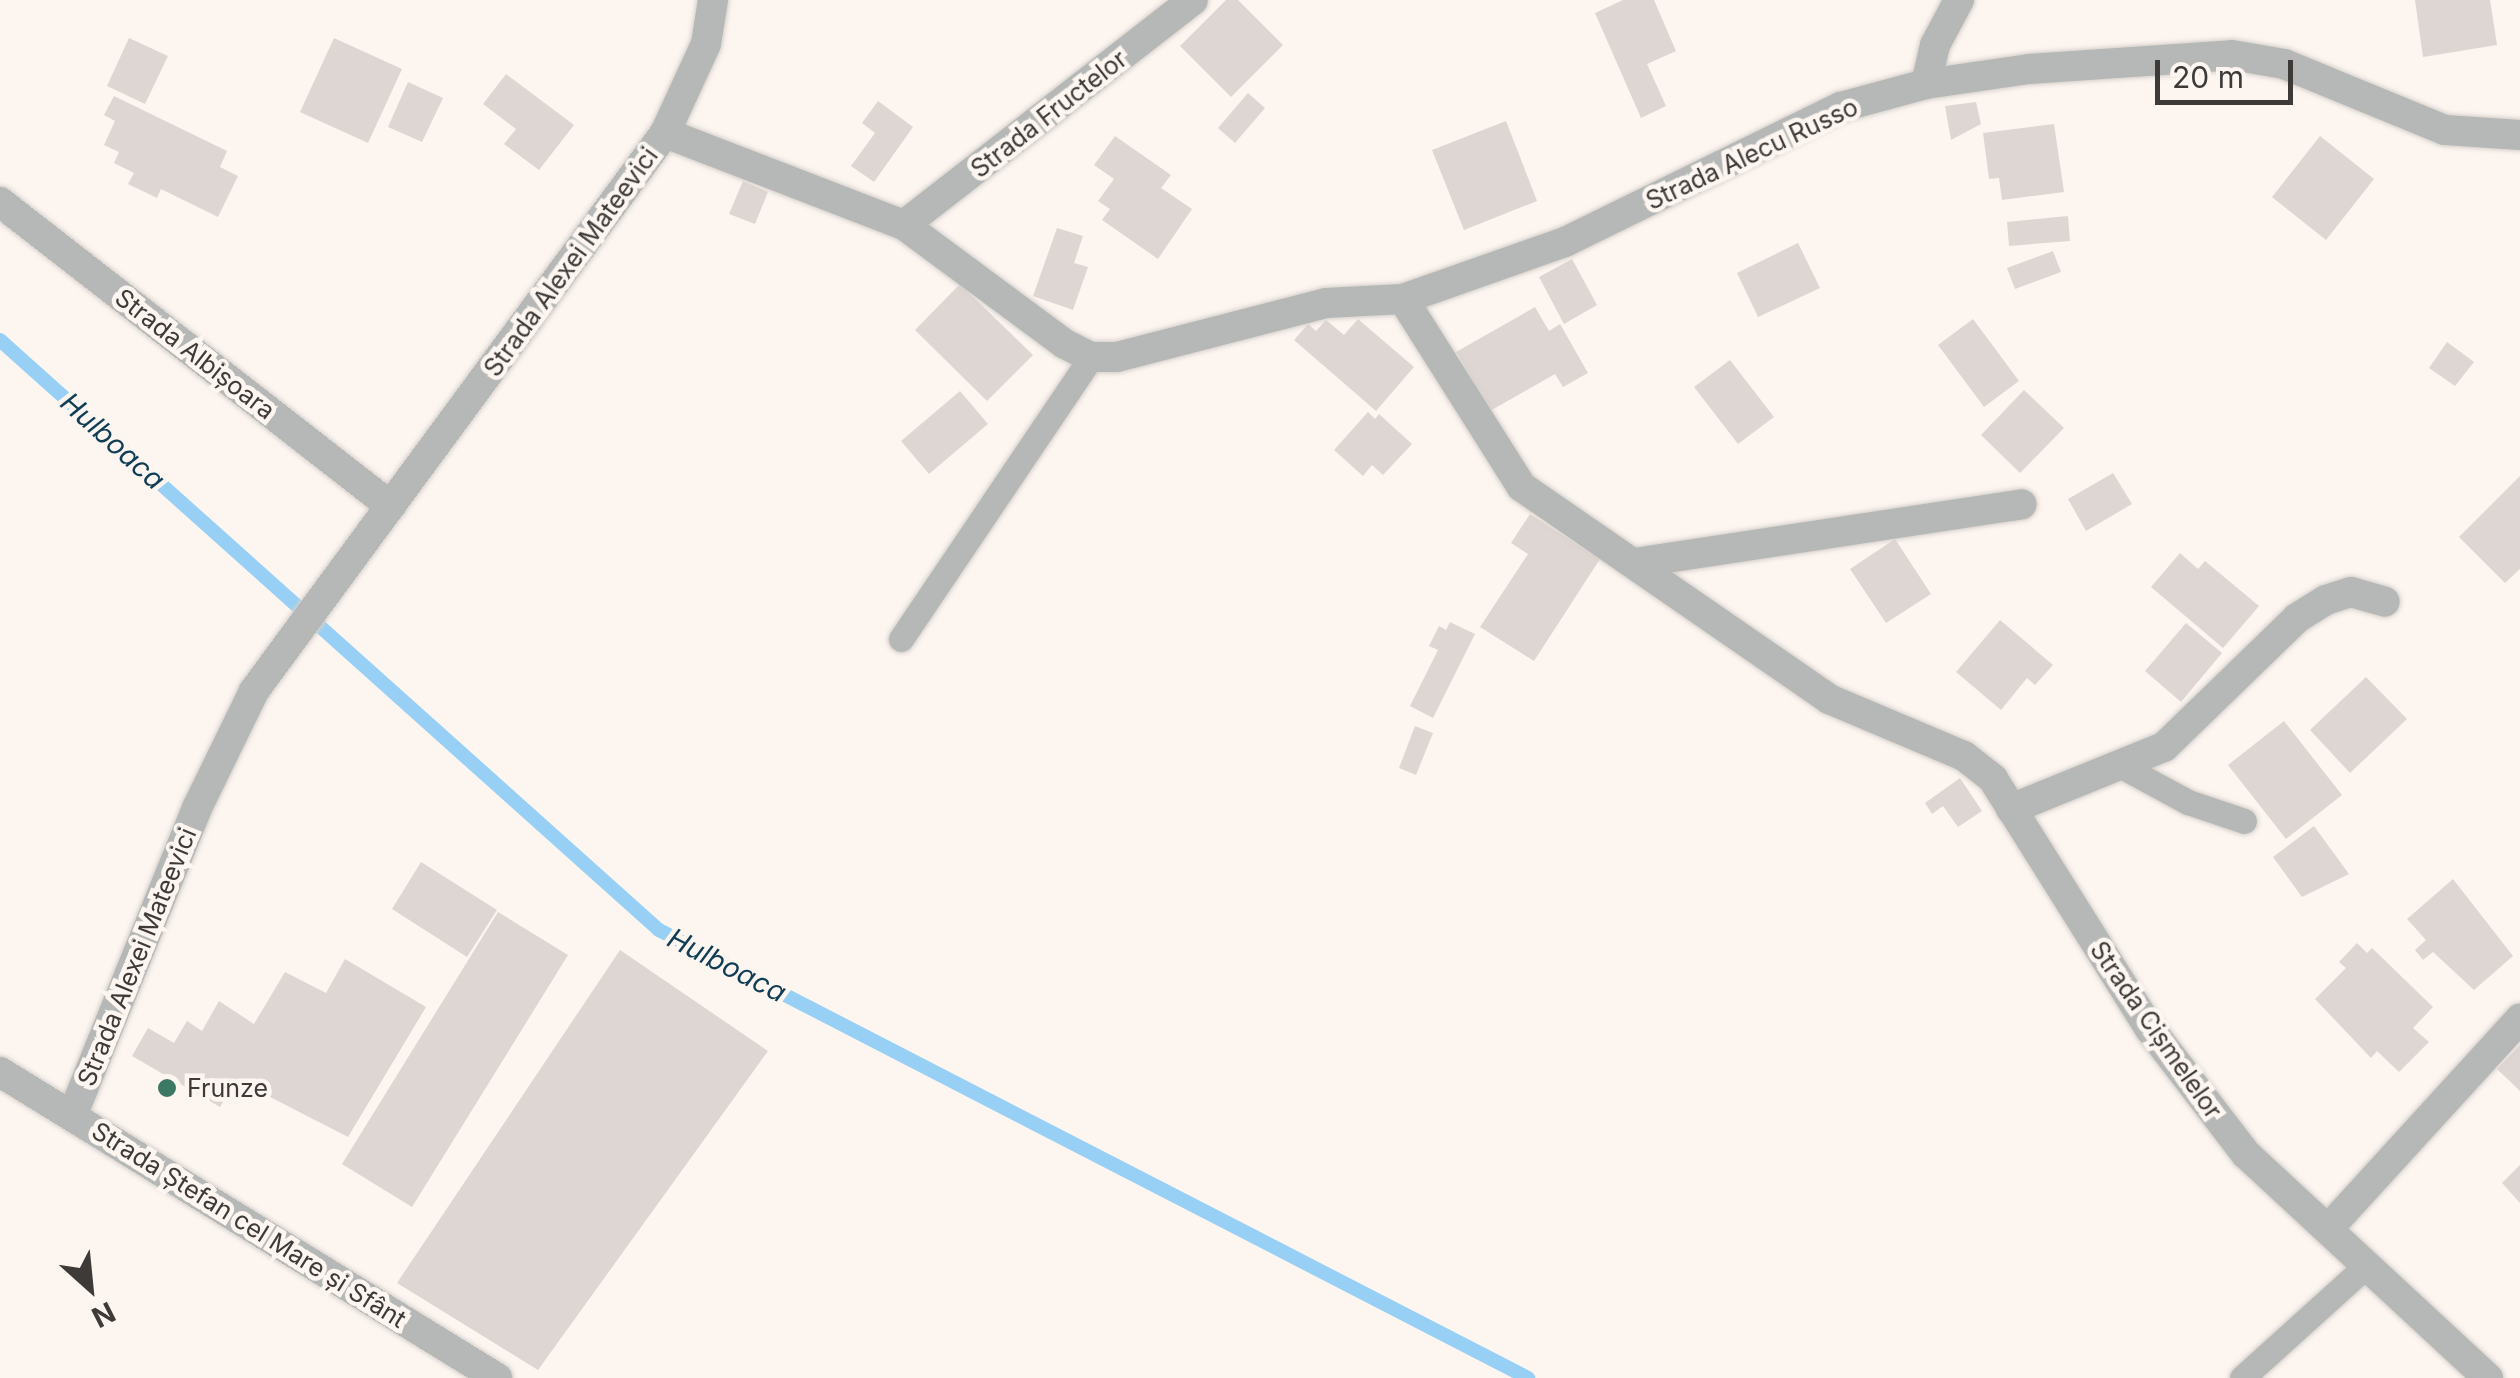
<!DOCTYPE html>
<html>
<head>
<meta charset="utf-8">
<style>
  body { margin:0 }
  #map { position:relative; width:2520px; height:1378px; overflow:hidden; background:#fcf5f0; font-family:Inter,sans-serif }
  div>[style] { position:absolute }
  .stream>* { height:14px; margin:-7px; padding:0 7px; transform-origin:7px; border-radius:7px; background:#97d0f4 }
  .building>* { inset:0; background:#ded6d2 }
  .roads { filter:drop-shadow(0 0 2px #d6d0cb) drop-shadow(0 0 2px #d6d0cb) }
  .service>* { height:25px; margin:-12.5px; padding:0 12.5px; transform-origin:12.5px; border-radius:12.5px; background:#b5b8b6 }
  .minor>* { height:30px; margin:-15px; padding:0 15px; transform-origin:15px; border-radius:15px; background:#b5b8b6 }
  .tertiary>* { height:30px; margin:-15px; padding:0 15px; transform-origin:15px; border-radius:15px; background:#b5b8b6 }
  .dots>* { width:28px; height:28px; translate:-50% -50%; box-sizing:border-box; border:5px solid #fcf5f0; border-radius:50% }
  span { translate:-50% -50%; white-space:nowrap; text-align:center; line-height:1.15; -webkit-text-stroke:9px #fcf5f0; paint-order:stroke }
  .street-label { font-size:25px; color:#3d3a38 }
  .poi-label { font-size:25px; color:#3d3a38 }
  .left { translate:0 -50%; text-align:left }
  .water-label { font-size:28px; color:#0f3d55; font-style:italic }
  .north { position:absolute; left:40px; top:1238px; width:100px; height:100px; -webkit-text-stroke:8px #fcf5f0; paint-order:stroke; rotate:153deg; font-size:28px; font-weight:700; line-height:40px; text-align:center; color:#3d3a38 }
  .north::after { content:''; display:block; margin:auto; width:35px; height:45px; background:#3d3a38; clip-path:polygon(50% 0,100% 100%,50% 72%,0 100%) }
  .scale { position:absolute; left:2155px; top:60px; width:138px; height:45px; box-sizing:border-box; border:5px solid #3d3a38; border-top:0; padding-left:12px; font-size:30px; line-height:35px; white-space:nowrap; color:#3d3a38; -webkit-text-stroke:8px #fcf5f0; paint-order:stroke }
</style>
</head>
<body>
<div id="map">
  <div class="stream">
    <div style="left:0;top:340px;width:885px;rotate:41.84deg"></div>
    <div style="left:659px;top:930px;width:978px;rotate:27.27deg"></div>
  </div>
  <div class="building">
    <div style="clip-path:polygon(1226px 0,1238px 0,1283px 45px,1231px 97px,1180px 46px)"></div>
    <div style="clip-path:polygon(1623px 0,1654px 0,1676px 51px,1647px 64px,1666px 106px,1641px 118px,1595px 13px)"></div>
    <div style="clip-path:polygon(2415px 0,2490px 0,2497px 45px,2423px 57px)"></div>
    <div style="clip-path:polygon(129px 38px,168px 56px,145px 104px,107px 86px)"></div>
    <div style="clip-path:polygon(334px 38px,402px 69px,368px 143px,300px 112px)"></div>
    <div style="clip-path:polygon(506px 74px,574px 125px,539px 170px,504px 144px,516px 129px,483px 104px)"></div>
    <div style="clip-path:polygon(408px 82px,443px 98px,422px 142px,388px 127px)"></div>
    <div style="clip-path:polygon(1248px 93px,1265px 108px,1235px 143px,1218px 128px)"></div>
    <div style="clip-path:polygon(114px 96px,227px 151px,220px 167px,238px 176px,218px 217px,161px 189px,157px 198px,128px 184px,134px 173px,114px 163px,119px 152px,104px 145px,115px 121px,104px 115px)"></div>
    <div style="clip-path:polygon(878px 101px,913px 127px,874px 182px,851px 166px,875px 133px,862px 123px)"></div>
    <div style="clip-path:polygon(1976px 102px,1981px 124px,1951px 140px,1945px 106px)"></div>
    <div style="clip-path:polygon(1506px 121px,1537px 201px,1464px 230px,1432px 150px)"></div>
    <div style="clip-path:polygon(2054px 124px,2064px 192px,2002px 200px,1999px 178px,1989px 179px,1983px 133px)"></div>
    <div style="clip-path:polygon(1115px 136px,1171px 175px,1161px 188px,1192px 209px,1158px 259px,1102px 220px,1110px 209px,1098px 201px,1114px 179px,1094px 165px)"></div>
    <div style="clip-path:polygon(2320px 136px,2374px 179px,2326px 240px,2272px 197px)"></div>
    <div style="clip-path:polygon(743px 181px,768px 192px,755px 224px,729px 214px)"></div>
    <div style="clip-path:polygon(2068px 216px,2070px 241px,2009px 246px,2007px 222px)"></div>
    <div style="clip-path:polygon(1057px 228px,1083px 236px,1074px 263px,1088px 267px,1073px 310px,1033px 296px)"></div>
    <div style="clip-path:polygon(1798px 243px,1820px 288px,1758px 317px,1737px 273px)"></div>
    <div style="clip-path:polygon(2053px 251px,2061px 272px,2015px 289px,2007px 268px)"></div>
    <div style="clip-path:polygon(1572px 259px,1597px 305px,1564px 324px,1539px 277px)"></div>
    <div style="clip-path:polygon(960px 284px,1033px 355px,987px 401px,915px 330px)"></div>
    <div style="clip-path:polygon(1535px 307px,1549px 331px,1560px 324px,1588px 373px,1563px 387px,1555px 374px,1490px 411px,1456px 352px)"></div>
    <div style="clip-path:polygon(1358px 319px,1414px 367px,1376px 411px,1294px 340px,1308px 324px,1316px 331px,1326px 320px,1344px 335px)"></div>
    <div style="clip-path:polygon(1973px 319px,2019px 381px,1984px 407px,1938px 345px)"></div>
    <div style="clip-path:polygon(2447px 342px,2474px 362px,2455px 386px,2429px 368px)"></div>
    <div style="clip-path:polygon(1730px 360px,1774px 417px,1738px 444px,1694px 387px)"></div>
    <div style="clip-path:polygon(2024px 390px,2064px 428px,2020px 473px,1981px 435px)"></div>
    <div style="clip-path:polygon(960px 391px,988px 424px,929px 474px,901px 441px)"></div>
    <div style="clip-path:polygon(1368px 412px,1375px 419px,1379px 414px,1412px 444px,1383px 475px,1372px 465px,1363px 476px,1334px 450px)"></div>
    <div style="clip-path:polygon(2113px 473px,2132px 504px,2086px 531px,2068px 499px)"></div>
    <div style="clip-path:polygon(2520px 476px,2520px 569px,2505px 583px,2459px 537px)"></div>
    <div style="clip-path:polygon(1530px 514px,1600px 559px,1534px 661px,1480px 627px,1528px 554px,1511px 543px)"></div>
    <div style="clip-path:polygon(1895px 539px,1931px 594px,1886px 623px,1850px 569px)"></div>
    <div style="clip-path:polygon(2180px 553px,2198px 569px,2205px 561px,2259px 606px,2223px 648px,2151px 587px)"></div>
    <div style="clip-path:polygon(2000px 620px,2053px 665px,2035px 685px,2027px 678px,2001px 710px,1956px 672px)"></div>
    <div style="clip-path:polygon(1450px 622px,1475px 634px,1433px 718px,1410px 706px,1438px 650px,1429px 646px,1439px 626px,1446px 630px)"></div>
    <div style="clip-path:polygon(2186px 623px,2222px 653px,2181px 702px,2145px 671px)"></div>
    <div style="clip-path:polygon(2366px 677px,2407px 719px,2350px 773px,2310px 730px)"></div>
    <div style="clip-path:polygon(2284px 721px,2342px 795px,2286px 839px,2228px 765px)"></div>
    <div style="clip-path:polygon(1415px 726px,1433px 733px,1416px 775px,1399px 768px)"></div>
    <div style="clip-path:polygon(1960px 778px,1982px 811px,1958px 827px,1943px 806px,1932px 814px,1925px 803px)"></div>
    <div style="clip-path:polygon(2314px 826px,2349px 874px,2302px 897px,2273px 857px)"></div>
    <div style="clip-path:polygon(421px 862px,497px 910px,467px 957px,392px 909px)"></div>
    <div style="clip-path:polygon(2453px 879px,2513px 956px,2474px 990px,2433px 952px,2423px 960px,2415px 950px,2426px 940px,2407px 919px)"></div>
    <div style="clip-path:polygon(498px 912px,568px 955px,412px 1207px,342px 1164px)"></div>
    <div style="clip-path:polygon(2357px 943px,2367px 953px,2372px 948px,2433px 1007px,2413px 1028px,2429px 1042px,2399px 1072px,2377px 1051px,2371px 1058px,2315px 999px,2346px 968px,2339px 962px)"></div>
    <div style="clip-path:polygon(620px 950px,768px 1051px,538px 1370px,397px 1283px)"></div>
    <div style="clip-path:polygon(345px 959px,426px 1007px,348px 1137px,237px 1080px,220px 1107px,132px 1056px,148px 1028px,174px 1043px,187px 1021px,202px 1031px,219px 1001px,254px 1024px,285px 972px,326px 993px)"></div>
    <div style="clip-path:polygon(2520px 1045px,2520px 1091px,2497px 1069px)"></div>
    <div style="clip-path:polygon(2520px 1165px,2520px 1203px,2502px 1183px)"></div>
  </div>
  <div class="roads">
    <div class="service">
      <div style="left:901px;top:639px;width:340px;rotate:-56deg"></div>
      <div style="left:2125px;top:768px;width:72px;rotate:28.4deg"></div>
      <div style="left:2188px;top:802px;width:59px;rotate:18.7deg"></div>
      <div style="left:2242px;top:1378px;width:166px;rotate:-42.1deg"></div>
    </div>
    <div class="minor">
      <div style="left:1926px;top:84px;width:40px;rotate:-77deg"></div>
      <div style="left:1935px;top:45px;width:51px;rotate:-61.9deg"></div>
      <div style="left:665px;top:133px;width:256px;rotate:21.1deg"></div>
      <div style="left:904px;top:225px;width:200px;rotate:36.5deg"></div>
      <div style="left:1065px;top:344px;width:29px;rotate:27deg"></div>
      <div style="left:1091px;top:357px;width:26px"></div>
      <div style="left:1117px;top:357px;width:216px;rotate:-14.5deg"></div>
      <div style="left:1326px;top:303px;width:77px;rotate:-3deg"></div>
      <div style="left:1403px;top:299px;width:172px;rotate:-19.4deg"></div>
      <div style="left:1565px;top:242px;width:307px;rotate:-26.1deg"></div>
      <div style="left:1841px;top:107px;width:88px;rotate:-15.1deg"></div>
      <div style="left:1926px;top:84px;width:104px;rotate:-8.3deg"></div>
      <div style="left:2029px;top:69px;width:203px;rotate:-3.9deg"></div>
      <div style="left:2232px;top:55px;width:53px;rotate:9.8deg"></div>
      <div style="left:2284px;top:64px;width:174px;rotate:22.3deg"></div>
      <div style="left:2445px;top:130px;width:75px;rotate:3.8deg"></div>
      <div style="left:0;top:202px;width:495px;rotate:37.9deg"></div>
      <div style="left:904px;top:225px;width:366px;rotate:-37.9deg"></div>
      <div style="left:1403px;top:299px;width:222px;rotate:57.7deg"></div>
      <div style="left:1522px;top:487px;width:373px;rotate:34.6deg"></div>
      <div style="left:1829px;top:699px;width:147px;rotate:22.9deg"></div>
      <div style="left:1964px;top:756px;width:37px;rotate:38deg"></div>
      <div style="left:1993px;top:779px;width:295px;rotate:57.9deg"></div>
      <div style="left:2150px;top:1029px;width:158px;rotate:52.5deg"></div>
      <div style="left:2246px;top:1154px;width:330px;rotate:42.8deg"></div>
      <div style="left:1634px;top:563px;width:392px;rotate:-8.6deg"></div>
      <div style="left:2011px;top:809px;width:165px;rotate:-22.1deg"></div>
      <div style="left:2164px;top:747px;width:185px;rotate:-44.1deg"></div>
      <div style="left:2297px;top:618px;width:34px;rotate:-32deg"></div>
      <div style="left:2326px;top:600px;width:26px;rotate:-18deg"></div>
      <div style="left:2351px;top:592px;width:35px;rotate:16deg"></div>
      <div style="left:72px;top:1116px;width:332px;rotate:-67.9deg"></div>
      <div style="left:197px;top:808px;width:130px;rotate:-64deg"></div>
      <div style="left:254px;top:691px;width:693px;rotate:-53.63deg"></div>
      <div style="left:665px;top:133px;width:98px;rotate:-65.3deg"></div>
      <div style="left:706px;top:44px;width:45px;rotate:-81deg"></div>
      <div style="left:2328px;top:1229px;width:285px;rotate:-47.6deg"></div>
    </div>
    <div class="tertiary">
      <div style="left:0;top:1072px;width:584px;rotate:31.62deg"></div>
    </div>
  </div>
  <div class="dots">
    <div style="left:167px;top:1088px;background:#3c7965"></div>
  </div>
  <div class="street-label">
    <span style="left:1049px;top:114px;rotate:-38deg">Strada Fructelor</span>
    <span style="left:1752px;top:154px;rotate:-25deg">Strada Alecu Russo</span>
    <span style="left:571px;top:262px;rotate:-54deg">Strada Alexei Mateevici</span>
    <span style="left:195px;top:354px;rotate:38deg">Strada Albișoara</span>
    <span style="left:137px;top:957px;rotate:-68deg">Strada Alexei Mateevici</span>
    <span style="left:2156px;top:1030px;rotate:55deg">Strada Cișmelelor</span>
    <span style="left:249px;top:1225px;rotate:32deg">Strada Ștefan cel Mare și Sfânt</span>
  </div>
  <div class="poi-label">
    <span class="left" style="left:187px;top:1088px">Frunze</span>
  </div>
  <div class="water-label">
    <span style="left:113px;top:441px;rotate:42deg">Hulboaca</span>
    <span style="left:727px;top:965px;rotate:27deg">Hulboaca</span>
  </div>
  <div class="north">N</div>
  <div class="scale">20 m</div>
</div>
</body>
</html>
